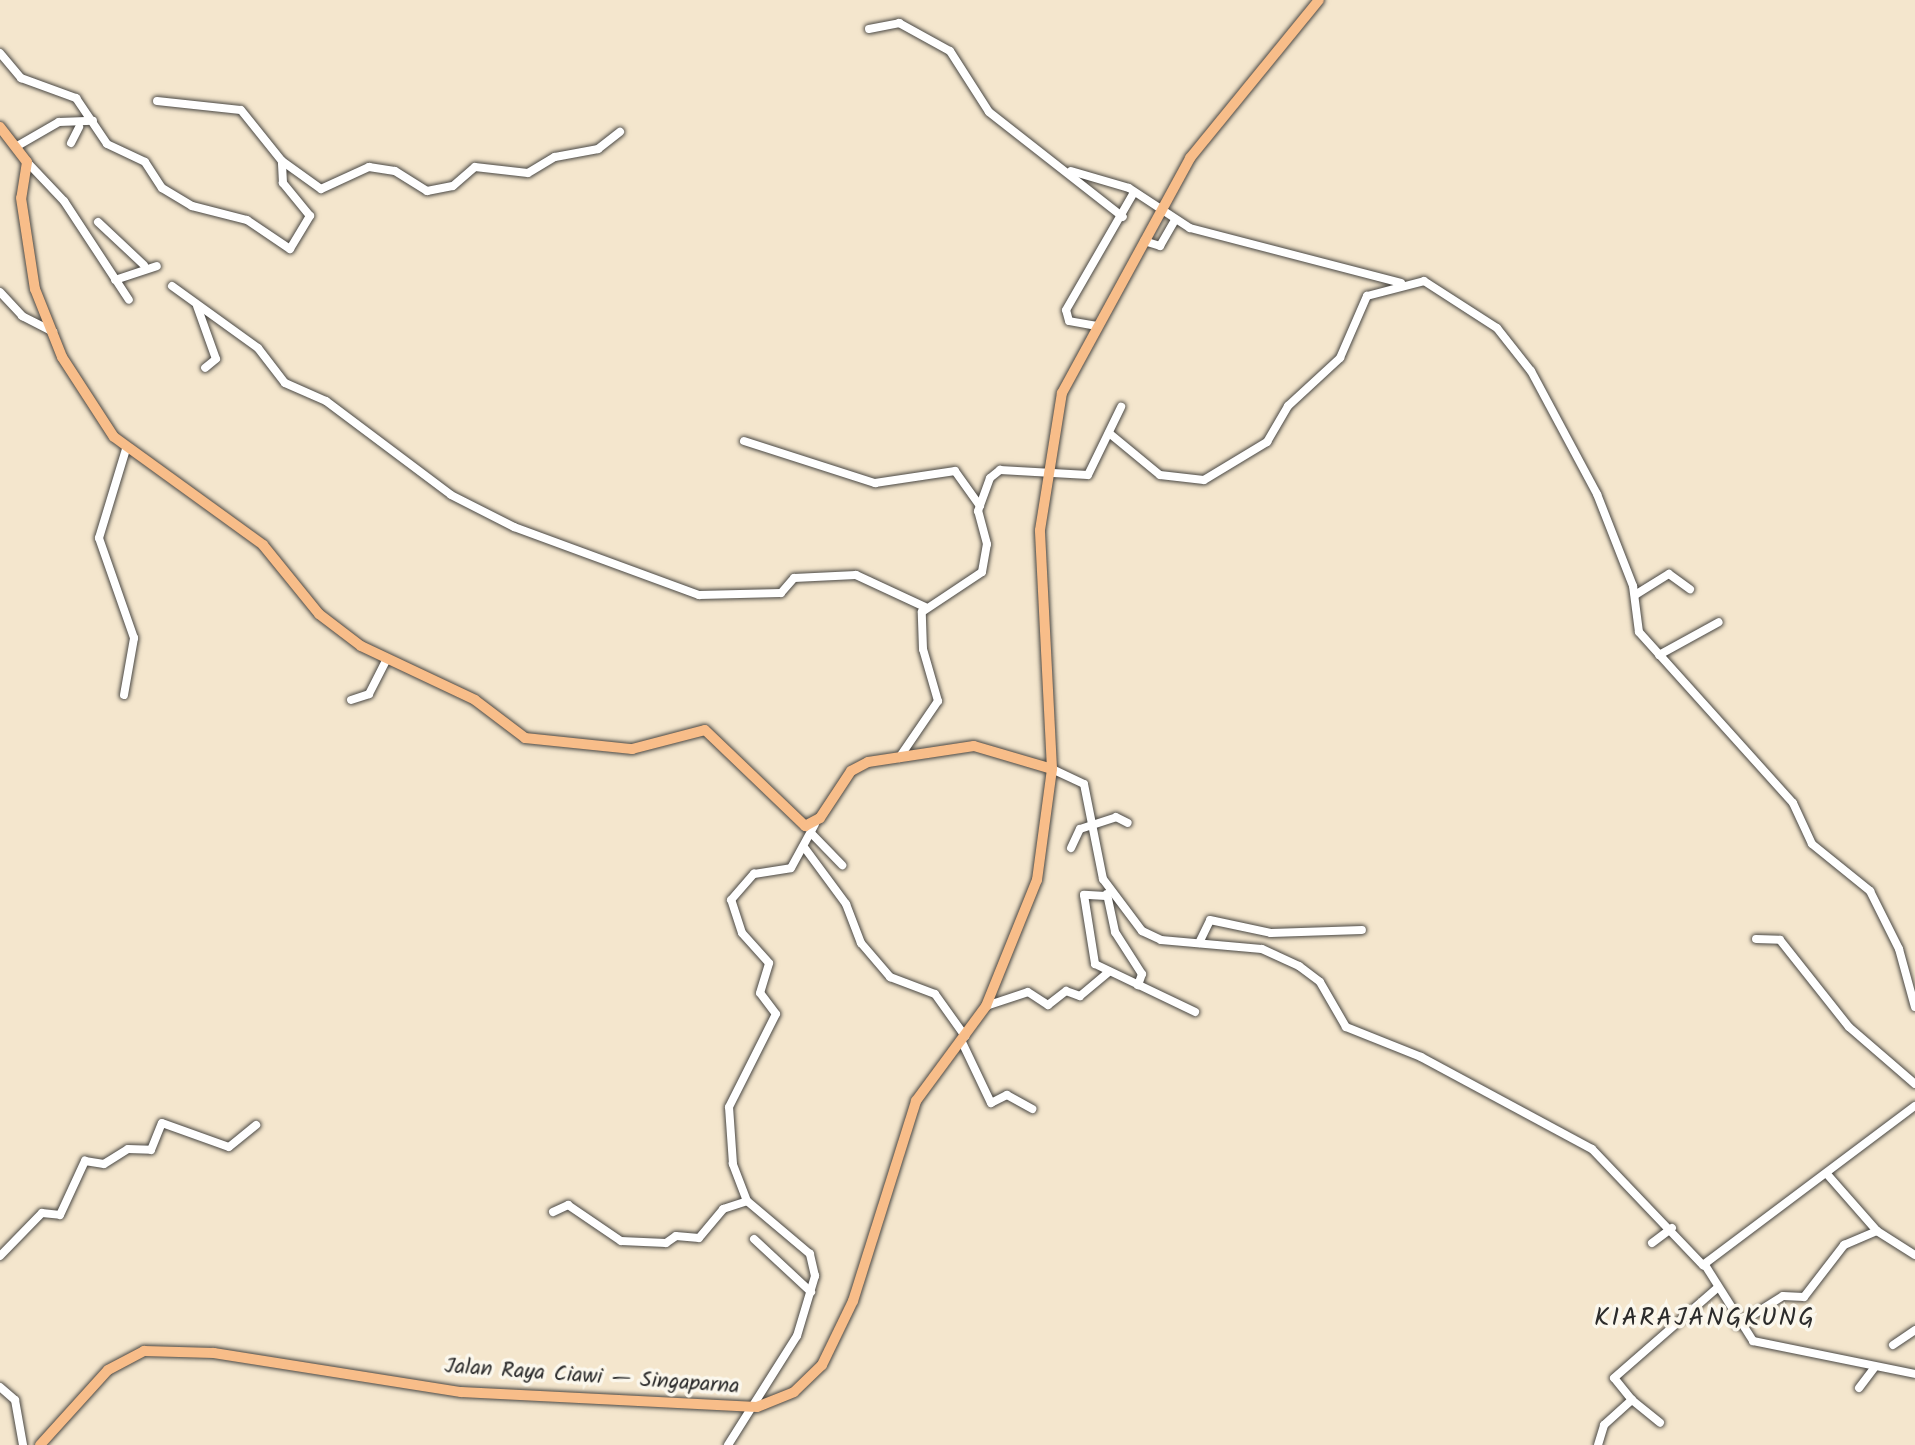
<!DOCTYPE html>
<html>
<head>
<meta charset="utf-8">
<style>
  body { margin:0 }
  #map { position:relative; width:1915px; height:1445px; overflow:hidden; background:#f4e6cd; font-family:Kalam,sans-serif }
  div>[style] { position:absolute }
  .roads { filter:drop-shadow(0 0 2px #494743) drop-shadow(0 0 2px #494743) }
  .minor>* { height:8px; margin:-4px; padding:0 4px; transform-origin:4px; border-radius:4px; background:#fff }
  .major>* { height:10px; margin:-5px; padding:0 5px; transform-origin:5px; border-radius:5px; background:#f8bd89 }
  span { translate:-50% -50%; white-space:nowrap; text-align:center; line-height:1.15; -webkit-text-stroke:7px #fbf7ec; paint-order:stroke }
  .street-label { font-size:22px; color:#2b2b2b }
  .quarter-label { font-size:26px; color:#2b2b2b; letter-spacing:2px }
</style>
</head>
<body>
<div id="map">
  <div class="roads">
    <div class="minor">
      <div style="left:869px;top:29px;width:31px;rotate:-11deg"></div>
      <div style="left:899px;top:23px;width:58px;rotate:28.8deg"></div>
      <div style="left:950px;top:51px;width:72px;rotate:57.4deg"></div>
      <div style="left:989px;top:112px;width:170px;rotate:38.1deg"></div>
      <div style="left:0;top:53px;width:33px;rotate:50deg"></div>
      <div style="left:21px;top:78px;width:59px;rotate:20deg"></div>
      <div style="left:76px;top:98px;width:55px;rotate:56deg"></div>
      <div style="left:107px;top:144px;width:42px;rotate:25.3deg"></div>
      <div style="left:145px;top:162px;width:31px;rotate:57deg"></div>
      <div style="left:162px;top:188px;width:35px;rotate:31deg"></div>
      <div style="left:192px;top:206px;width:57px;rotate:14.3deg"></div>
      <div style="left:247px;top:220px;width:52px;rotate:34deg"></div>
      <div style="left:290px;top:249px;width:39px;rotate:-59deg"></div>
      <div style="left:310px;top:216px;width:43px;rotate:-129.3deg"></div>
      <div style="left:283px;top:183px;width:22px;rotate:-93deg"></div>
      <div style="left:282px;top:161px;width:48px;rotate:35.7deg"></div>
      <div style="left:321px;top:189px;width:53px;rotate:-24.6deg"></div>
      <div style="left:369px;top:167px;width:26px;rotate:9deg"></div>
      <div style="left:395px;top:171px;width:38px;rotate:32deg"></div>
      <div style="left:427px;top:191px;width:26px;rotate:-11deg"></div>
      <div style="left:453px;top:186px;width:29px;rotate:-41deg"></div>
      <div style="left:475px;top:167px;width:53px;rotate:6.5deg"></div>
      <div style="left:528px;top:173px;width:31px;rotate:-31deg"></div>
      <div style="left:555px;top:157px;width:44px;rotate:-10.5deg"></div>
      <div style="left:598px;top:149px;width:28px;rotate:-38deg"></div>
      <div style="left:157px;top:101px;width:84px;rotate:6.1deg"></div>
      <div style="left:241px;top:110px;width:65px;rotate:51.2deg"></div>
      <div style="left:71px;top:143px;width:18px;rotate:-63deg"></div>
      <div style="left:19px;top:145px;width:46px;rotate:-29.9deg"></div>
      <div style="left:59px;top:122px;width:34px;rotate:-2deg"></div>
      <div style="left:27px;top:162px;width:54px;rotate:46.5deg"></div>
      <div style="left:64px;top:201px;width:118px;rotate:56.7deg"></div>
      <div style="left:1071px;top:171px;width:60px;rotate:16.3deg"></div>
      <div style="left:1129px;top:188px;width:73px;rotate:33.3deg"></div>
      <div style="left:1190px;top:228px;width:218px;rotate:14.6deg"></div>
      <div style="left:98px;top:222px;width:63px;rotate:43.1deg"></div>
      <div style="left:1144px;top:241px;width:17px;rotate:17deg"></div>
      <div style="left:1160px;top:246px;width:30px;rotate:-60deg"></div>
      <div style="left:115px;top:280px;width:44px;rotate:-18.4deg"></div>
      <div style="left:172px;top:286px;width:106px;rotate:35.8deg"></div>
      <div style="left:258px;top:348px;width:44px;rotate:52.4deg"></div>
      <div style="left:285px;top:383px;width:45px;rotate:23.7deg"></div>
      <div style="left:326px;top:401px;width:156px;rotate:36.9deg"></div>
      <div style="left:451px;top:495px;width:71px;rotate:26.9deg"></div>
      <div style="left:514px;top:527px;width:197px;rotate:20.2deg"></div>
      <div style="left:699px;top:595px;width:82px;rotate:-1.4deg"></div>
      <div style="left:781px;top:593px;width:20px;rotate:-49deg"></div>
      <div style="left:794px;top:578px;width:62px;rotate:-2.8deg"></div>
      <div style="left:856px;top:575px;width:76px;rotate:24.9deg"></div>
      <div style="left:0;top:292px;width:33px;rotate:47deg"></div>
      <div style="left:22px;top:316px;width:35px;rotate:27deg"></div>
      <div style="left:197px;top:306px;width:56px;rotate:70.3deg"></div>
      <div style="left:216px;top:359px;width:14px;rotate:141deg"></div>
      <div style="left:1097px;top:326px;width:28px;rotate:-170deg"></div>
      <div style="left:1069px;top:321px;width:11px;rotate:-105deg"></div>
      <div style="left:1066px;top:310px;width:136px;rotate:-60deg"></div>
      <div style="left:1109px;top:433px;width:66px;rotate:39.5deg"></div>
      <div style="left:1160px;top:475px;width:44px;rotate:6.5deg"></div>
      <div style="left:1204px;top:480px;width:74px;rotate:-31.1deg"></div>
      <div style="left:1267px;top:442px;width:42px;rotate:-59.7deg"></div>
      <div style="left:1288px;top:406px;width:71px;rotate:-42.7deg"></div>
      <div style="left:1340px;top:358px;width:68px;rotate:-66.5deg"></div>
      <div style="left:1367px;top:296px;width:59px;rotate:-14.7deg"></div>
      <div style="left:1424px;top:281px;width:87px;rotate:32.8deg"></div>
      <div style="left:1497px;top:328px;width:55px;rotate:51.7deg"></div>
      <div style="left:1531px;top:371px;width:140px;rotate:61.8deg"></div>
      <div style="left:1597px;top:494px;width:99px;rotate:68.6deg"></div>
      <div style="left:1633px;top:586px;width:46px;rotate:82.6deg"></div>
      <div style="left:1639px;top:632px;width:230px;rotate:48deg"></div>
      <div style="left:1793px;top:803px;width:45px;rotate:65.1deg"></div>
      <div style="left:1812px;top:844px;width:75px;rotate:39deg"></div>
      <div style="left:1870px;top:891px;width:65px;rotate:63.4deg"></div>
      <div style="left:1899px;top:949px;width:60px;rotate:74.6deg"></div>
      <div style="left:744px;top:441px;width:138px;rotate:17.8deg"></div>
      <div style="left:875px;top:483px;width:81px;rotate:-8.5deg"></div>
      <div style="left:955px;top:471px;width:43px;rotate:54.5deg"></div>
      <div style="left:1635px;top:595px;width:40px;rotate:-32deg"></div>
      <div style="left:1669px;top:574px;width:26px;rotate:36deg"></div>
      <div style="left:1659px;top:655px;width:68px;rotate:-28.8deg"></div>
      <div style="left:124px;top:695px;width:58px;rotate:-80deg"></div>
      <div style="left:134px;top:638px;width:106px;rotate:-109.3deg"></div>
      <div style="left:99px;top:538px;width:93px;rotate:-73.1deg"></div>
      <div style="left:351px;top:700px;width:19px;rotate:-18deg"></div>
      <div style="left:369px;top:694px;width:38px;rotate:-63deg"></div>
      <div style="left:899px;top:758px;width:69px;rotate:-55.6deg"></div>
      <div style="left:938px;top:701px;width:54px;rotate:-106.1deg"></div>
      <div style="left:923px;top:649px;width:37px;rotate:-92deg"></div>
      <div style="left:922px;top:612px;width:72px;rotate:-33.7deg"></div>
      <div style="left:982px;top:572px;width:28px;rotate:-80deg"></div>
      <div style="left:987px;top:544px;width:34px;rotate:-105deg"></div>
      <div style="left:978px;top:511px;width:35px;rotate:-70deg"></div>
      <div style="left:990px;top:478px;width:13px;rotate:-39deg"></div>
      <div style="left:1000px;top:470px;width:88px;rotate:3.3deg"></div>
      <div style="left:1088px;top:475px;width:76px;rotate:-64.1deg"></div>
      <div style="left:1052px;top:769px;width:35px;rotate:25deg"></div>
      <div style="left:1084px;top:784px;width:97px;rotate:78.7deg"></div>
      <div style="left:1103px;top:879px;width:65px;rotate:53.1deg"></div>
      <div style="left:1142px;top:931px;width:21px;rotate:25deg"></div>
      <div style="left:1161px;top:940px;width:101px;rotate:5.1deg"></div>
      <div style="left:1262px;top:949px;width:41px;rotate:24.7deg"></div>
      <div style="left:1299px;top:966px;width:26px;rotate:37deg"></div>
      <div style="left:1320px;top:982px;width:52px;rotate:60deg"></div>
      <div style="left:1346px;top:1027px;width:81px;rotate:21.8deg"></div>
      <div style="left:1421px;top:1057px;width:194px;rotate:28.3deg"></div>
      <div style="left:1592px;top:1149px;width:161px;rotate:46.3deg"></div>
      <div style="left:1703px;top:1265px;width:265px;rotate:-36.9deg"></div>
      <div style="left:811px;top:833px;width:45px;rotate:45.9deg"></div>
      <div style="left:804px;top:847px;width:71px;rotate:53.6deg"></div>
      <div style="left:846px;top:904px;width:42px;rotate:69deg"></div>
      <div style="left:861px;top:943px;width:45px;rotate:49.5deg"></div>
      <div style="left:890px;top:977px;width:48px;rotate:20.7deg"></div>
      <div style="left:935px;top:994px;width:52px;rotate:54.5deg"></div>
      <div style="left:1071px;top:848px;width:21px;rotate:-65deg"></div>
      <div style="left:1080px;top:829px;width:38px;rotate:-18deg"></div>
      <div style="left:1116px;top:817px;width:13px;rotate:27deg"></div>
      <div style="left:1107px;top:894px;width:39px;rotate:78deg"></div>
      <div style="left:1115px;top:932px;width:50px;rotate:57.3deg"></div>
      <div style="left:1142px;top:974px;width:12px;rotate:110deg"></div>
      <div style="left:1106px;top:896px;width:22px;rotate:-177deg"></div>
      <div style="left:1084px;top:895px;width:70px;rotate:80.9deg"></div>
      <div style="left:1095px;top:964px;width:111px;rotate:25.6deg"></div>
      <div style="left:1756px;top:939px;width:24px;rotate:2deg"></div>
      <div style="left:1780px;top:940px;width:111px;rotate:51.6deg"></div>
      <div style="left:1849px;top:1027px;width:87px;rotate:40.8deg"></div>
      <div style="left:1199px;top:943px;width:25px;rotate:-64deg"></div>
      <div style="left:1210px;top:920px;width:62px;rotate:12deg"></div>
      <div style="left:1271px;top:933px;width:91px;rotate:-1.9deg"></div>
      <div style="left:986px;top:1006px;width:44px;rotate:-18.4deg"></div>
      <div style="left:1028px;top:992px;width:24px;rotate:33deg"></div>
      <div style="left:1048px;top:1005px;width:23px;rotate:-38deg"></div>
      <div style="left:1066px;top:991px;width:15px;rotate:20deg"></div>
      <div style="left:1080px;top:996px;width:38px;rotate:-40deg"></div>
      <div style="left:961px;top:1040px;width:70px;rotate:64.5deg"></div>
      <div style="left:991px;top:1103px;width:18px;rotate:-27deg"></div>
      <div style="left:1007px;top:1095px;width:29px;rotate:29deg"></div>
      <div style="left:553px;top:1212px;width:17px;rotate:-25deg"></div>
      <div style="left:568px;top:1205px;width:64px;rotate:34.2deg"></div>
      <div style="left:621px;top:1241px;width:45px;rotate:2.5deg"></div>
      <div style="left:666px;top:1243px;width:12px;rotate:-35deg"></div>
      <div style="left:676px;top:1236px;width:23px;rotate:5deg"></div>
      <div style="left:699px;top:1238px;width:38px;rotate:-50deg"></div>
      <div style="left:723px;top:1209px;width:25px;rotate:-18deg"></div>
      <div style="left:1877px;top:1231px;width:45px;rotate:32.3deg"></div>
      <div style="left:754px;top:1239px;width:78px;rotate:42.9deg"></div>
      <div style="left:1652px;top:1243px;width:25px;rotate:-37deg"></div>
      <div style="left:0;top:1256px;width:60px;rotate:-45.7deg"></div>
      <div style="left:42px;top:1213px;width:18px;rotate:6deg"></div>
      <div style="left:60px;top:1215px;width:60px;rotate:-65.2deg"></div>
      <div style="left:85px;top:1161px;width:19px;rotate:9deg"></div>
      <div style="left:104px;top:1164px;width:28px;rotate:-32deg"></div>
      <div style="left:128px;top:1149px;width:23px;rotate:2deg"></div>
      <div style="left:151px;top:1150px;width:29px;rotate:-68deg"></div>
      <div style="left:162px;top:1123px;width:71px;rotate:19.7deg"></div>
      <div style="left:229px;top:1147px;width:35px;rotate:-39deg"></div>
      <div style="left:1705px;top:1265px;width:90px;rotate:57.7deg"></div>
      <div style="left:1753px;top:1341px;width:165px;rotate:11.5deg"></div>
      <div style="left:1737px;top:1325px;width:54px;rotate:-32.2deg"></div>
      <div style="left:1783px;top:1296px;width:21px;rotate:3deg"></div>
      <div style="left:1804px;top:1297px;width:66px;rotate:-52.4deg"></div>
      <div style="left:1844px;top:1245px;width:36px;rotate:-23deg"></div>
      <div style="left:1877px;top:1231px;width:76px;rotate:-131.3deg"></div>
      <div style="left:1893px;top:1345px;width:27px;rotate:-34deg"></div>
      <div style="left:0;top:1387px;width:20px;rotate:41deg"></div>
      <div style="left:15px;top:1400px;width:46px;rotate:79.9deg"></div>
      <div style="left:1859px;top:1388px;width:25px;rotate:-53deg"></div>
      <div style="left:1632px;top:1400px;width:36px;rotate:39deg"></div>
      <div style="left:728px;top:1445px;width:129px;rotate:-57.7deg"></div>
      <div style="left:797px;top:1336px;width:63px;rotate:-73.3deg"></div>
      <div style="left:815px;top:1276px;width:23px;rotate:-103deg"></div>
      <div style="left:810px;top:1254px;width:82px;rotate:-139.9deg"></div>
      <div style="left:747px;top:1201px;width:40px;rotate:-111deg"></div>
      <div style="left:733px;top:1164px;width:57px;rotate:-94deg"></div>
      <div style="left:729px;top:1107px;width:104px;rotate:-63.2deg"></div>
      <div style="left:776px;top:1014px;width:26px;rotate:-127deg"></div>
      <div style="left:760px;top:993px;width:31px;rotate:-73deg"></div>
      <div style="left:769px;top:963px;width:40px;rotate:-132deg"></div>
      <div style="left:742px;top:933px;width:35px;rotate:-108deg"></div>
      <div style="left:731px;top:900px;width:35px;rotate:-49deg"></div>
      <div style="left:754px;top:874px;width:37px;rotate:-9deg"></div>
      <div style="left:791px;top:868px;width:50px;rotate:-61.4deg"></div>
      <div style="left:1598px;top:1445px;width:21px;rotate:-73deg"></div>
      <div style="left:1604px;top:1425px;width:38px;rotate:-42deg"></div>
      <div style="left:1632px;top:1400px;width:28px;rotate:-129deg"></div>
      <div style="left:1614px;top:1378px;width:135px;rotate:-41.1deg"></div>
    </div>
    <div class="major">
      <div style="left:0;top:127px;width:44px;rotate:52.4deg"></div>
      <div style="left:27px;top:162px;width:36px;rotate:99deg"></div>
      <div style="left:21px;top:198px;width:92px;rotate:81.3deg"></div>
      <div style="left:35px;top:289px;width:73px;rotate:68.3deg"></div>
      <div style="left:62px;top:357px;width:95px;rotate:57deg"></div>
      <div style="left:114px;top:437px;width:184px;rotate:35.9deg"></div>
      <div style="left:263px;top:545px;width:89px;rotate:50.9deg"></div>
      <div style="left:319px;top:614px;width:53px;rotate:37.3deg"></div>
      <div style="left:361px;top:646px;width:126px;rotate:25.3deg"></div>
      <div style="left:475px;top:700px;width:63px;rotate:37.2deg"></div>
      <div style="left:525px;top:738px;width:108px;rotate:5.9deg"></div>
      <div style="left:632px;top:749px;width:75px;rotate:-14.6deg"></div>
      <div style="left:705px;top:730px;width:139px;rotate:43.8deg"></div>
      <div style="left:805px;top:826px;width:17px;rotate:-28deg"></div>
      <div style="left:820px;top:818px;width:56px;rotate:-56.6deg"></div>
      <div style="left:851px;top:771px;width:19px;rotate:-28deg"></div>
      <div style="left:868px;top:762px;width:107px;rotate:-8.6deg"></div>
      <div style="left:974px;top:746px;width:81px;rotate:16.4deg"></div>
      <div style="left:40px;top:1445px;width:101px;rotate:-47.8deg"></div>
      <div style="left:108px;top:1370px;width:41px;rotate:-27.8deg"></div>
      <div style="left:144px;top:1351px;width:70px;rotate:1.6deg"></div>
      <div style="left:214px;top:1353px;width:250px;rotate:9deg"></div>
      <div style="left:461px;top:1392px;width:296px;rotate:2.9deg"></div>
      <div style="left:757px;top:1407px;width:40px;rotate:-22deg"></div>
      <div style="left:794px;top:1392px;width:39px;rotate:-44deg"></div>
      <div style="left:822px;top:1365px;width:71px;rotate:-64.2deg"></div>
      <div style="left:853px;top:1301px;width:210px;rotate:-72.5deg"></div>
      <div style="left:916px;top:1101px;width:118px;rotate:-53.6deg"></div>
      <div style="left:986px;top:1006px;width:136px;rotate:-68deg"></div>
      <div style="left:1037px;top:880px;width:112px;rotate:-82.3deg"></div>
      <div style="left:1052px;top:769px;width:239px;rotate:-92.9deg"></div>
      <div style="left:1040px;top:530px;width:139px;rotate:-80.9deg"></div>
      <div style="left:1062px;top:393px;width:268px;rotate:-61.4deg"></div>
      <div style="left:1190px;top:158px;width:204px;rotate:-50.8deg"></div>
    </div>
  </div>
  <div class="street-label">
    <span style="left:592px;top:1377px;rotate:4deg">Jalan Raya Ciawi — Singaparna</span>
  </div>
  <div class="quarter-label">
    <span style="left:1705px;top:1319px">KIARAJANGKUNG</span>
  </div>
</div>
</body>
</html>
